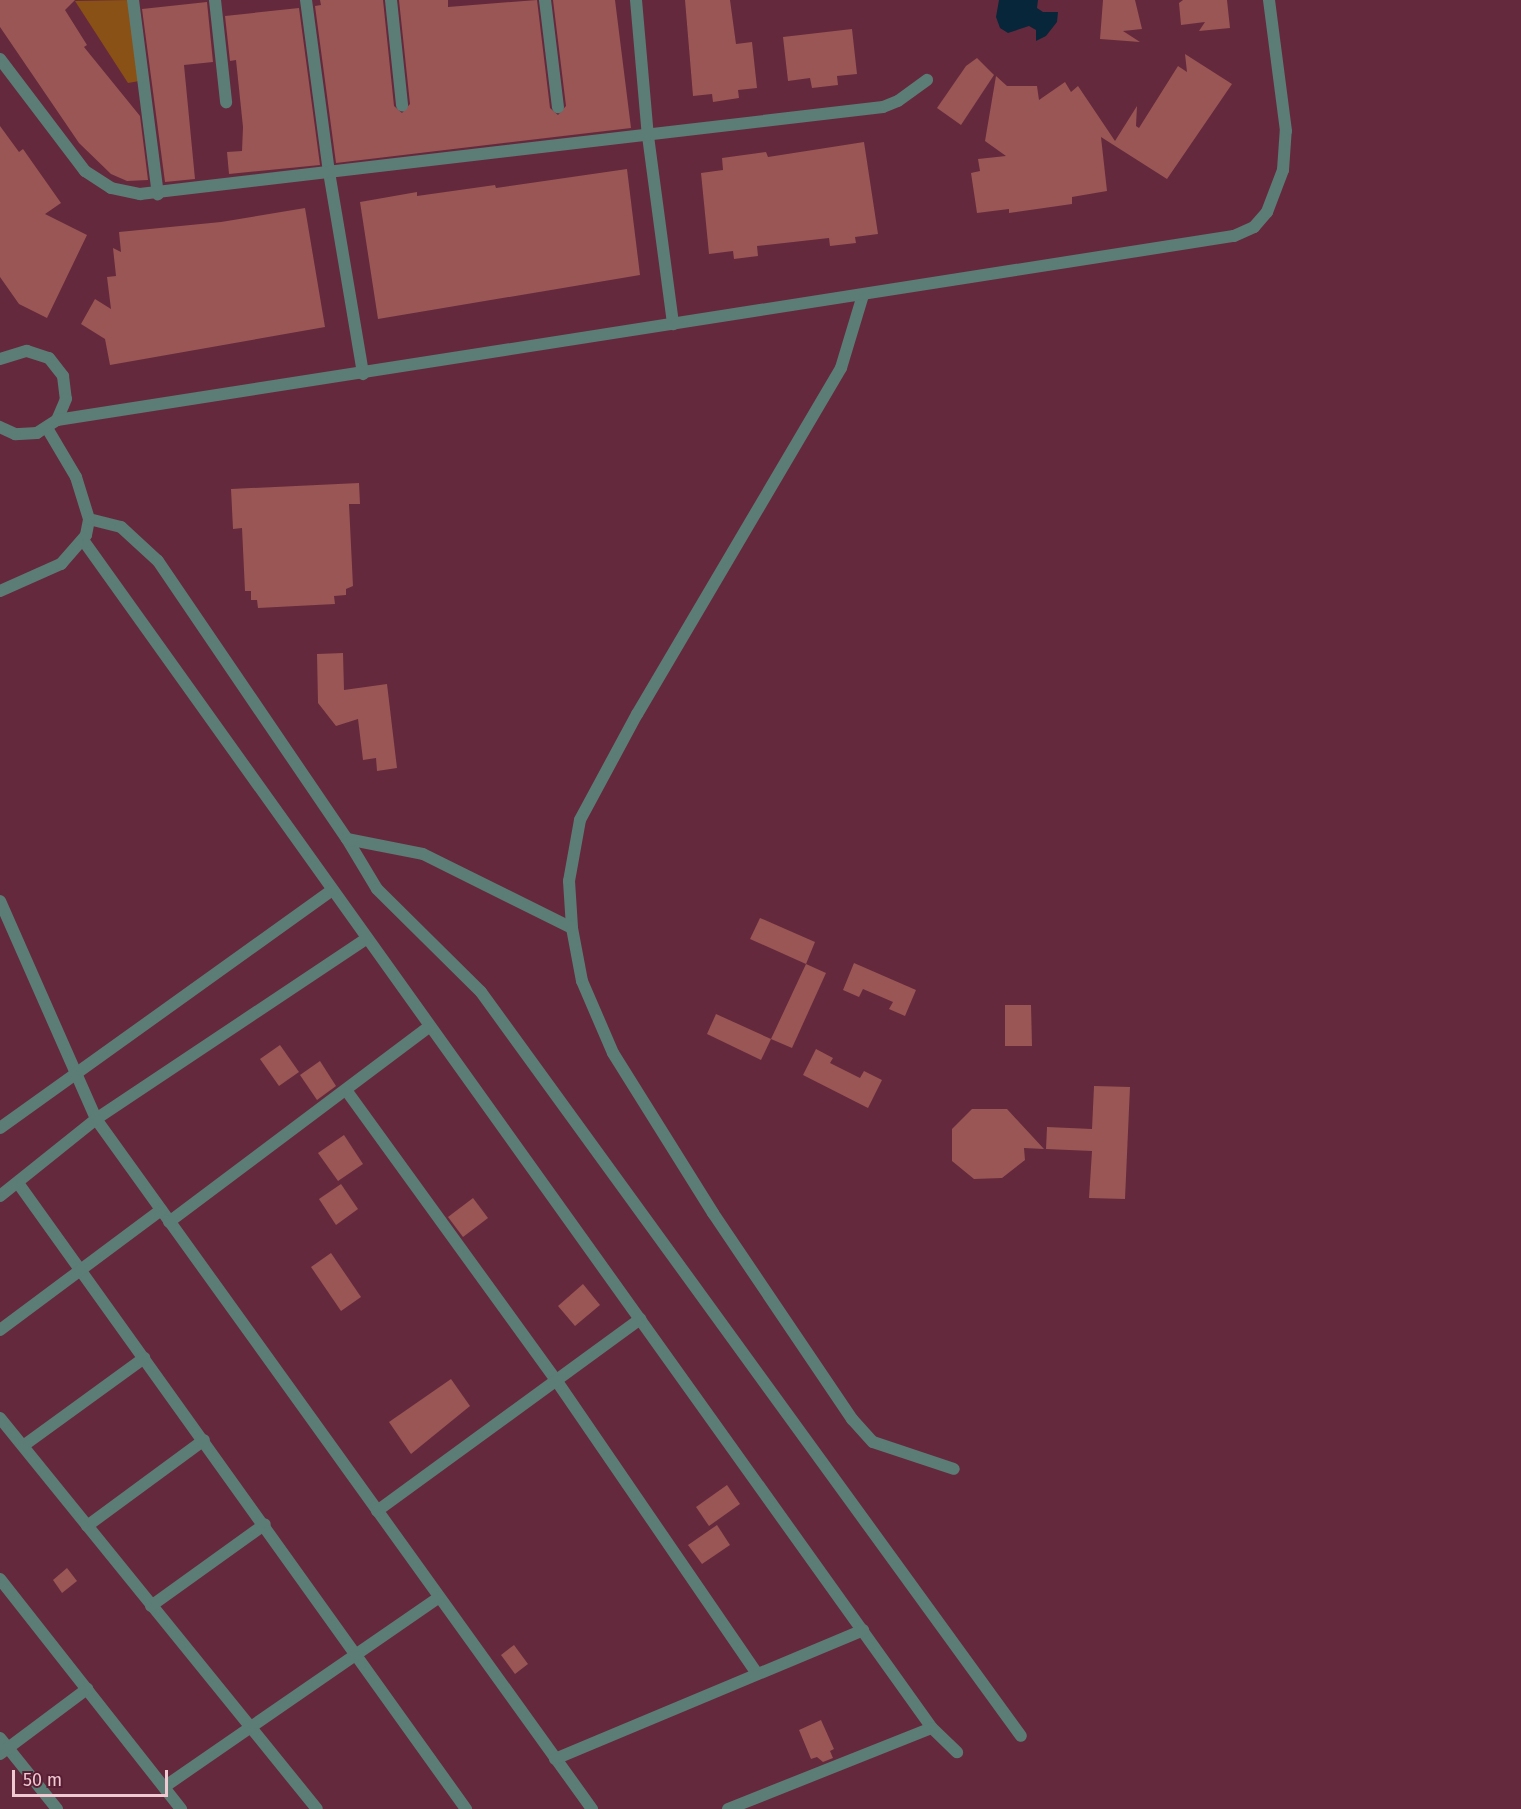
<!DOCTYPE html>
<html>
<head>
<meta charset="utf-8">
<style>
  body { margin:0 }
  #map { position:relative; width:1521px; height:1809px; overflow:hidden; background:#65293d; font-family:"Fira Sans",sans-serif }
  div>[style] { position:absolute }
  .green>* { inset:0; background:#8a5116 }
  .water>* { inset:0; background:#082639 }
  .building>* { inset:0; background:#995655 }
  .minor>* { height:12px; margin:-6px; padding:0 6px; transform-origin:6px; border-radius:6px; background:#5b7d76 }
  span { translate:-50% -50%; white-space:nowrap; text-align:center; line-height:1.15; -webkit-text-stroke:4.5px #591e33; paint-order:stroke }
  .scale { position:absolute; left:12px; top:1770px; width:156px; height:27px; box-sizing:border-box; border:3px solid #f0c9d3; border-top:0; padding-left:8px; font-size:18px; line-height:21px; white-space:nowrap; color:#f0c9d3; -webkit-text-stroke:4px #591e33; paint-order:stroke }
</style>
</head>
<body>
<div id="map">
  <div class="green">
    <div style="clip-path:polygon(130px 0,145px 80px,128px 83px,75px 1px)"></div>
  </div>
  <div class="water">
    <div style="clip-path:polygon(999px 0,1038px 0,1037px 8px,1043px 12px,1058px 12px,1057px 22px,1046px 36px,1036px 41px,1036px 30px,1029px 26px,1008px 33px,1000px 28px,996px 17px)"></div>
  </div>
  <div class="building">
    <div style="clip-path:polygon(0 0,75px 0,65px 10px,87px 45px,84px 47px,140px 116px,148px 180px,127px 181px,111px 174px,79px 143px,0 27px)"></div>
    <div style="clip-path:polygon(320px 0,383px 0,394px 106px,402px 113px,410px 104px,399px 0,448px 0,448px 7px,537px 0,550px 108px,558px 115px,566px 106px,553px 0,615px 0,631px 128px,336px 163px,315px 6px,321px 5px)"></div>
    <div style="clip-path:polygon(685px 0,730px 0,736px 44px,752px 42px,757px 88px,738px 90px,739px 98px,713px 102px,712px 94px,693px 96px)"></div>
    <div style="clip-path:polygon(1103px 0,1135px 0,1142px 29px,1123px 31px,1140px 42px,1100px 39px)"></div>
    <div style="clip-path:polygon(1183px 0,1227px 0,1230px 28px,1199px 31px,1205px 22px,1181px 25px,1179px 3px)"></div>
    <div style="clip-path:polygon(207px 2px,213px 62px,184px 65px,195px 179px,165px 182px,142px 9px)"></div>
    <div style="clip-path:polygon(299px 8px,320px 165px,229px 174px,227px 152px,242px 151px,243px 127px,236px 60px,230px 61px,225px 16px)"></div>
    <div style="clip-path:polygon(852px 29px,857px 74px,837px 76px,838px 85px,812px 88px,810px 78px,788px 81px,783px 37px)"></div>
    <div style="clip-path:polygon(1185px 54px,1232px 84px,1167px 179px,1101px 137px,1107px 191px,1072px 197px,1072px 204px,1009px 213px,1009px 209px,977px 213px,971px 173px,980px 171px,978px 159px,1006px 156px,985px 141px,996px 76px,1007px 86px,1037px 86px,1039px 100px,1065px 82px,1071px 92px,1078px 86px,1115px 141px,1137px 106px,1136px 126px,1139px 128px,1178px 66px,1187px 72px)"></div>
    <div style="clip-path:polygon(977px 58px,994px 75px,961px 125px,937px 108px,966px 66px)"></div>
    <div style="clip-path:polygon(0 126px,19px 152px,23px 149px,61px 203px,45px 214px,87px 235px,47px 318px,19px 304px,0 277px)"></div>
    <div style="clip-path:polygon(864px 142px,878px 234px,855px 237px,856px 243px,830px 246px,829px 238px,757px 246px,758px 256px,734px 259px,733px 251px,709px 254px,701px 173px,723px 170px,722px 158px,766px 152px,768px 157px)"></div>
    <div style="clip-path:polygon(627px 169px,640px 275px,378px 319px,360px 202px,417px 192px,417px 196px,495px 185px,496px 188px)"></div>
    <div style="clip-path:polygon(305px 208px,325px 327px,110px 365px,105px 339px,81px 324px,95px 299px,111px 309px,107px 277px,116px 276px,113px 248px,121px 252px,119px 232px,221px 222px)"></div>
    <div style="clip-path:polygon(359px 483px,360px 504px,349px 504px,353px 586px,346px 589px,346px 595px,334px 596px,335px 604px,258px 608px,257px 600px,251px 600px,251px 591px,245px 591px,242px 528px,233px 529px,231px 489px)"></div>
    <div style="clip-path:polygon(343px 653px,344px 690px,387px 684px,397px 768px,377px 771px,376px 758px,363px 760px,358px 719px,336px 726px,318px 703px,317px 654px)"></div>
    <div style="clip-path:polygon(760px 918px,815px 942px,806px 964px,750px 939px)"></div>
    <div style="clip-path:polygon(854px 963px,916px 990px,905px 1016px,889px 1009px,893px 1002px,863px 989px,859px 997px,843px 990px)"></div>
    <div style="clip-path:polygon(806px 964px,826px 973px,792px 1048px,771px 1039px)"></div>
    <div style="clip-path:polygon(1005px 1005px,1031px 1005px,1032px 1046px,1005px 1046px)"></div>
    <div style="clip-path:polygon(716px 1014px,771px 1039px,761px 1060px,707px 1034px)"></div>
    <div style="clip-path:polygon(280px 1045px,299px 1072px,279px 1086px,260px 1059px)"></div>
    <div style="clip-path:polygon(816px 1049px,833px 1058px,830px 1063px,860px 1078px,864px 1071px,882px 1080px,868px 1108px,803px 1075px)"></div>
    <div style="clip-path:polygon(320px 1061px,336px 1086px,317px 1100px,300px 1075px)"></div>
    <div style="clip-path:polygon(1094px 1086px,1130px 1087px,1125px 1199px,1089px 1198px,1092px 1151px,1046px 1149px,1047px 1127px,1092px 1129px)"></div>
    <div style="clip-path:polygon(972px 1109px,1007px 1109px,1044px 1149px,1024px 1148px,1025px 1160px,1002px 1178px,974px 1179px,952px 1161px,952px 1129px)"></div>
    <div style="clip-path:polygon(344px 1135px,363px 1164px,338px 1181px,318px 1153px)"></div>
    <div style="clip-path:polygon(341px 1184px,358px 1209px,336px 1225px,319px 1199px)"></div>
    <div style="clip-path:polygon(473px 1198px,488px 1218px,463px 1237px,448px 1217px)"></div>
    <div style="clip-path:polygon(331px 1253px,361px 1297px,341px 1311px,311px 1267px)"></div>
    <div style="clip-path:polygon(583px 1284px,600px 1305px,575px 1326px,558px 1306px)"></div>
    <div style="clip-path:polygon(451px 1379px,470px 1406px,411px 1454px,389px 1422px)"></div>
    <div style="clip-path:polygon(727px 1485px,740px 1504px,709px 1526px,696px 1507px)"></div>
    <div style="clip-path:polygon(717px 1525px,730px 1545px,702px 1564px,688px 1545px)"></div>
    <div style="clip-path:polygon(67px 1568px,77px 1581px,62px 1593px,53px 1580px)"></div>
    <div style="clip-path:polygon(514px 1645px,528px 1664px,515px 1674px,501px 1655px)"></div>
    <div style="clip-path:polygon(821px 1720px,834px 1749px,830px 1751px,833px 1758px,823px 1762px,817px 1757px,811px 1759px,799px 1730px)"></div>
  </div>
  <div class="minor">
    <div style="left:133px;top:0;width:196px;rotate:82.7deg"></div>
    <div style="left:215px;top:0;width:103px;rotate:83.8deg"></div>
    <div style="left:306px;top:0;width:174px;rotate:82.4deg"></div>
    <div style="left:329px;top:172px;width:205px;rotate:80.4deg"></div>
    <div style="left:391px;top:0;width:106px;rotate:84deg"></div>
    <div style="left:545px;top:0;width:108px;rotate:83.1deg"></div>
    <div style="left:636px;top:0;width:137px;rotate:85deg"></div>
    <div style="left:648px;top:136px;width:190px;rotate:82.4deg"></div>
    <div style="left:0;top:59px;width:141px;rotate:52.8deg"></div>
    <div style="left:85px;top:171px;width:31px;rotate:33deg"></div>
    <div style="left:111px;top:188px;width:30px;rotate:12deg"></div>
    <div style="left:140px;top:194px;width:748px;rotate:-6.68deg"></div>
    <div style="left:883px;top:107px;width:16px;rotate:-22deg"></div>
    <div style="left:898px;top:101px;width:36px;rotate:-36deg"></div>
    <div style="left:863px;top:295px;width:76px;rotate:106.8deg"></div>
    <div style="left:841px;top:368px;width:402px;rotate:120.5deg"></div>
    <div style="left:637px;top:714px;width:120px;rotate:118.3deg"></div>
    <div style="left:580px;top:820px;width:62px;rotate:100.2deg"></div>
    <div style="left:569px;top:881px;width:47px;rotate:86.3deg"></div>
    <div style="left:572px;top:928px;width:54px;rotate:79.3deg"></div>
    <div style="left:582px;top:981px;width:78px;rotate:66.7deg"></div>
    <div style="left:613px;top:1053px;width:189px;rotate:58deg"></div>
    <div style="left:713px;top:1213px;width:249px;rotate:56deg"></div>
    <div style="left:852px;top:1419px;width:31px;rotate:48deg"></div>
    <div style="left:873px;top:1442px;width:85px;rotate:18.4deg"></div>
    <div style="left:0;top:359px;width:28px;rotate:-17deg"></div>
    <div style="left:27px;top:351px;width:23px;rotate:18deg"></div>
    <div style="left:49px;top:358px;width:23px;rotate:52deg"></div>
    <div style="left:63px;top:376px;width:23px;rotate:83deg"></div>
    <div style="left:66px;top:399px;width:23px;rotate:113deg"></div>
    <div style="left:57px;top:420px;width:24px;rotate:147deg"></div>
    <div style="left:37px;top:433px;width:22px;rotate:177deg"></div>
    <div style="left:15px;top:434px;width:17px;rotate:-155deg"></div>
    <div style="left:57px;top:420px;width:1191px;rotate:-8.89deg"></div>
    <div style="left:1234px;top:236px;width:22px;rotate:-24deg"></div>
    <div style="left:1254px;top:227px;width:20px;rotate:-49deg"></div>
    <div style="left:1267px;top:212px;width:45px;rotate:-69.1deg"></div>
    <div style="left:1283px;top:170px;width:39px;rotate:-86deg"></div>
    <div style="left:1286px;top:131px;width:132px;rotate:-97.4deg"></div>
    <div style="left:89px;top:519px;width:33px;rotate:14deg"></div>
    <div style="left:121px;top:527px;width:50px;rotate:42.6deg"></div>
    <div style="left:158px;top:561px;width:336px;rotate:55.8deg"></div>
    <div style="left:347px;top:839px;width:58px;rotate:59deg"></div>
    <div style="left:377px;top:889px;width:146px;rotate:44.7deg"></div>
    <div style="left:481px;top:992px;width:919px;rotate:54.03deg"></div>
    <div style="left:83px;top:540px;width:1460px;rotate:54.45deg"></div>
    <div style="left:932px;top:1728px;width:35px;rotate:44deg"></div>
    <div style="left:0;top:591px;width:67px;rotate:-23.9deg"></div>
    <div style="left:61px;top:564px;width:38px;rotate:-49deg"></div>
    <div style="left:86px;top:535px;width:16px;rotate:-79deg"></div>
    <div style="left:89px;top:519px;width:44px;rotate:-107.2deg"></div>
    <div style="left:76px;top:477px;width:57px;rotate:-120.6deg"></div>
    <div style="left:347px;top:839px;width:77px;rotate:11.2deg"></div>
    <div style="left:423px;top:854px;width:166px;rotate:26.4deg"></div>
    <div style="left:0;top:901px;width:238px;rotate:66.2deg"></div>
    <div style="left:96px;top:1119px;width:850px;rotate:54.29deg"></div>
    <div style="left:346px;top:1090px;width:358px;rotate:54.1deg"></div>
    <div style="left:556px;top:1380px;width:356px;rotate:55.6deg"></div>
    <div style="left:0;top:1128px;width:408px;rotate:-35.6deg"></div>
    <div style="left:18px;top:1183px;width:770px;rotate:54.41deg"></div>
    <div style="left:0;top:1196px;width:123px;rotate:-38.7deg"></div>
    <div style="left:96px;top:1119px;width:324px;rotate:-33.7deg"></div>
    <div style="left:169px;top:1222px;width:325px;rotate:-36.9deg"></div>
    <div style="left:0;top:1330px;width:201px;rotate:-36.7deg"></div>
    <div style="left:0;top:1418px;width:503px;rotate:50.97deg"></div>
    <div style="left:23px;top:1446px;width:150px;rotate:-36deg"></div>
    <div style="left:377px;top:1511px;width:326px;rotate:-36.1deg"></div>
    <div style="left:87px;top:1526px;width:145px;rotate:-36.3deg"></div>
    <div style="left:0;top:1579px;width:293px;rotate:51.8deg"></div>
    <div style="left:151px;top:1606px;width:140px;rotate:-35.7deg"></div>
    <div style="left:0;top:1738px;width:91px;rotate:51.2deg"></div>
    <div style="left:0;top:1754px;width:109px;rotate:-36.8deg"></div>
    <div style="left:555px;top:1759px;width:334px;rotate:-22.7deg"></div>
    <div style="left:164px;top:1787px;width:334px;rotate:-34.6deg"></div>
    <div style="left:728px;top:1809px;width:219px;rotate:-21.7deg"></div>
  </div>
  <div class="scale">50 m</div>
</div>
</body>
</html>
